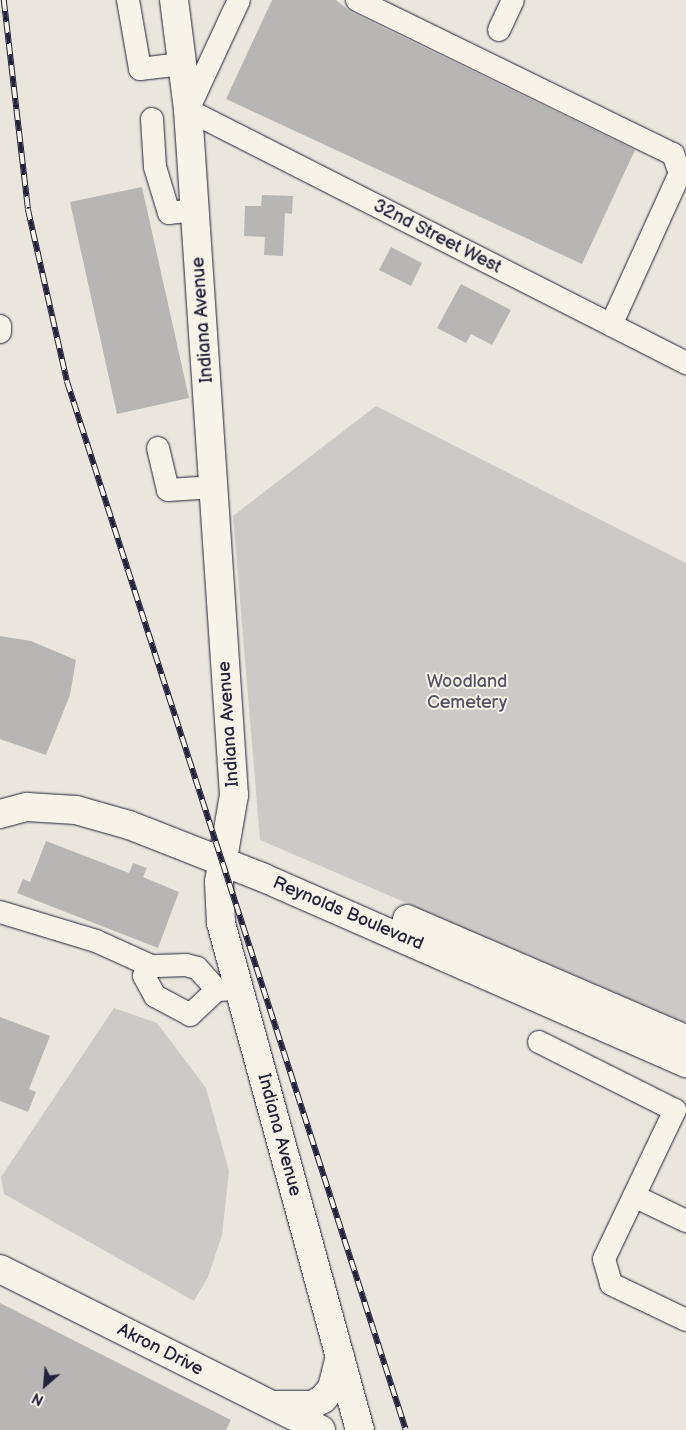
<!DOCTYPE html>
<html>
<head>
<meta charset="utf-8">
<style>
  body { margin:0 }
  #map { position:relative; width:686px; height:1430px; overflow:hidden; background:#eae6de; font-family:"Balsamiq Sans",sans-serif }
  div>[style] { position:absolute }
  .green>* { inset:0; background:#cdc9c6 }
  .building>* { inset:0; background:#b8b6b5 }
  .roads { filter:drop-shadow(0 0 1px #22223b) drop-shadow(0 0 1px #22223b) }
  .minor>* { height:22px; margin:-11px; padding:0 11px; transform-origin:11px; border-radius:11px; background:#f7f3e8 }
  .major>* { height:28px; margin:-14px; padding:0 14px; transform-origin:14px; border-radius:14px; background:#f7f3e8 }
  .rail>* { height:5.5px; margin-top:-2.75px; transform-origin:0; background:repeating-linear-gradient(90deg,#f7f3e8 0 11px,#22223b 0 22px); box-sizing:border-box; border-block:1px solid #22223b }
  span { translate:-50% -50%; white-space:nowrap; text-align:center; line-height:1.15; -webkit-text-stroke:4px #f7f3e8; paint-order:stroke }
  .street-label { font-size:18px; color:#22223b }
  .park-label { font-size:18px; color:#555465 }
  .north { position:absolute; left:20px; top:1360px; width:50px; height:50px; -webkit-text-stroke:4px #f7f3e8; paint-order:stroke; rotate:207deg; font-size:14px; font-weight:700; line-height:20px; text-align:center; color:#22223b }
  .north::after { content:''; display:block; margin:auto; width:18px; height:22px; background:#22223b; clip-path:polygon(50% 0,100% 100%,50% 72%,0 100%) }
</style>
</head>
<body>
<div id="map">
  <div class="green">
    <div style="clip-path:polygon(376px 406px,686px 563px,686px 1023px,260px 840px,233px 516px)"></div>
    <div style="clip-path:polygon(114px 1008px,157px 1023px,206px 1088px,229px 1171px,222px 1235px,208px 1277px,194px 1301px,4px 1194px,1px 1177px)"></div>
  </div>
  <div class="building">
    <div style="clip-path:polygon(272px 0,336px 0,351px 12px,635px 150px,582px 264px,226px 99px)"></div>
    <div style="clip-path:polygon(142px 187px,189px 398px,117px 414px,70px 202px)"></div>
    <div style="clip-path:polygon(262px 195px,293px 196px,292px 214px,285px 213px,283px 256px,264px 255px,265px 237px,244px 236px,245px 206px,261px 206px)"></div>
    <div style="clip-path:polygon(391px 247px,422px 263px,411px 286px,379px 270px)"></div>
    <div style="clip-path:polygon(461px 284px,511px 310px,492px 345px,471px 334px,466px 343px,437px 328px)"></div>
    <div style="clip-path:polygon(0 636px,31px 641px,76px 660px,70px 695px,46px 755px,0 739px)"></div>
    <div style="clip-path:polygon(46px 841px,129px 873px,133px 863px,147px 868px,143px 877px,179px 892px,158px 948px,17px 893px,23px 879px,30px 882px)"></div>
    <div style="clip-path:polygon(0 1017px,50px 1036px,29px 1089px,36px 1092px,28px 1112px,0 1101px)"></div>
    <div style="clip-path:polygon(0 1303px,231px 1420px,226px 1430px,0 1430px)"></div>
  </div>
  <div class="roads">
    <div class="minor">
      <div style="left:128px;top:0;width:70px;rotate:80.1deg"></div>
      <div style="left:140px;top:69px;width:42px;rotate:-6.8deg"></div>
      <div style="left:239px;top:0;width:121px;rotate:114.9deg"></div>
      <div style="left:188px;top:110px;width:559px;rotate:26.93deg"></div>
      <div style="left:357px;top:0;width:352px;rotate:26deg"></div>
      <div style="left:673px;top:154px;width:20px;rotate:70deg"></div>
      <div style="left:680px;top:173px;width:167px;rotate:114.4deg"></div>
      <div style="left:499px;top:30px;width:33px;rotate:-65deg"></div>
      <div style="left:152px;top:119px;width:48px;rotate:86.4deg"></div>
      <div style="left:155px;top:167px;width:48px;rotate:73.1deg"></div>
      <div style="left:169px;top:213px;width:26px;rotate:-7deg"></div>
      <div style="left:0;top:326px;width:6px;rotate:90deg"></div>
      <div style="left:158px;top:448px;width:43px;rotate:76.6deg"></div>
      <div style="left:168px;top:490px;width:46px;rotate:-3.7deg"></div>
      <div style="left:0;top:912px;width:100px;rotate:16.8deg"></div>
      <div style="left:96px;top:941px;width:60px;rotate:24.4deg"></div>
      <div style="left:217px;top:990px;width:30px;rotate:-132deg"></div>
      <div style="left:197px;top:968px;width:11px;rotate:-165deg"></div>
      <div style="left:186px;top:965px;width:35px;rotate:178deg"></div>
      <div style="left:151px;top:966px;width:12px;rotate:125deg"></div>
      <div style="left:144px;top:976px;width:23px;rotate:61deg"></div>
      <div style="left:155px;top:996px;width:40px;rotate:28deg"></div>
      <div style="left:190px;top:1015px;width:37px;rotate:-43deg"></div>
      <div style="left:217px;top:990px;width:22px;rotate:-3deg"></div>
      <div style="left:539px;top:1042px;width:152px;rotate:26.6deg"></div>
      <div style="left:675px;top:1110px;width:165px;rotate:115.5deg"></div>
      <div style="left:604px;top:1259px;width:26px;rotate:74deg"></div>
      <div style="left:611px;top:1284px;width:83px;rotate:25.6deg"></div>
      <div style="left:634px;top:1196px;width:58px;rotate:25.7deg"></div>
    </div>
    <div class="major">
      <div style="left:174px;top:0;width:111px;rotate:82.7deg"></div>
      <div style="left:188px;top:110px;width:687px;rotate:86.16deg"></div>
      <div style="left:234px;top:795px;width:88px;rotate:99.8deg"></div>
      <div style="left:219px;top:882px;width:41px;rotate:87.2deg"></div>
      <div style="left:221px;top:923px;width:526px;rotate:74.67deg"></div>
      <div style="left:0;top:814px;width:28px;rotate:-15deg"></div>
      <div style="left:27px;top:807px;width:49px;rotate:3.5deg"></div>
      <div style="left:76px;top:810px;width:55px;rotate:15.8deg"></div>
      <div style="left:129px;top:825px;width:145px;rotate:21.4deg"></div>
      <div style="left:264px;top:878px;width:461px;rotate:23.7deg"></div>
      <div style="left:407px;top:919px;width:304px;rotate:23.3deg"></div>
      <div style="left:0;top:1269px;width:359px;rotate:26.6deg"></div>
      <div style="left:276px;top:1405px;width:36px"></div>
      <div style="left:312px;top:1405px;width:13px;rotate:-29deg"></div>
      <div style="left:323px;top:1399px;width:14px;rotate:-51deg"></div>
      <div style="left:332px;top:1388px;width:33px;rotate:-76deg"></div>
    </div>
  </div>
  <div class="rail">
    <div style="left:4px;top:0;width:210px;rotate:83.4deg"></div>
    <div style="left:28px;top:209px;width:176px;rotate:77.2deg"></div>
    <div style="left:67px;top:381px;width:1102px;rotate:72.09deg"></div>
  </div>
  <div class="street-label">
    <span style="left:437px;top:237px;rotate:27deg">32nd Street West</span>
    <span style="left:203px;top:320px;rotate:-94deg">Indiana Avenue</span>
    <span style="left:229px;top:724px;rotate:-94deg">Indiana Avenue</span>
    <span style="left:348px;top:914px;rotate:23deg">Reynolds Boulevard</span>
    <span style="left:279px;top:1135px;rotate:75deg">Indiana Avenue</span>
    <span style="left:160px;top:1350px;rotate:27deg">Akron Drive</span>
  </div>
  <div class="park-label">
    <span style="left:467px;top:693px">Woodland<br>Cemetery</span>
  </div>
  <div class="north">N</div>
</div>
</body>
</html>
